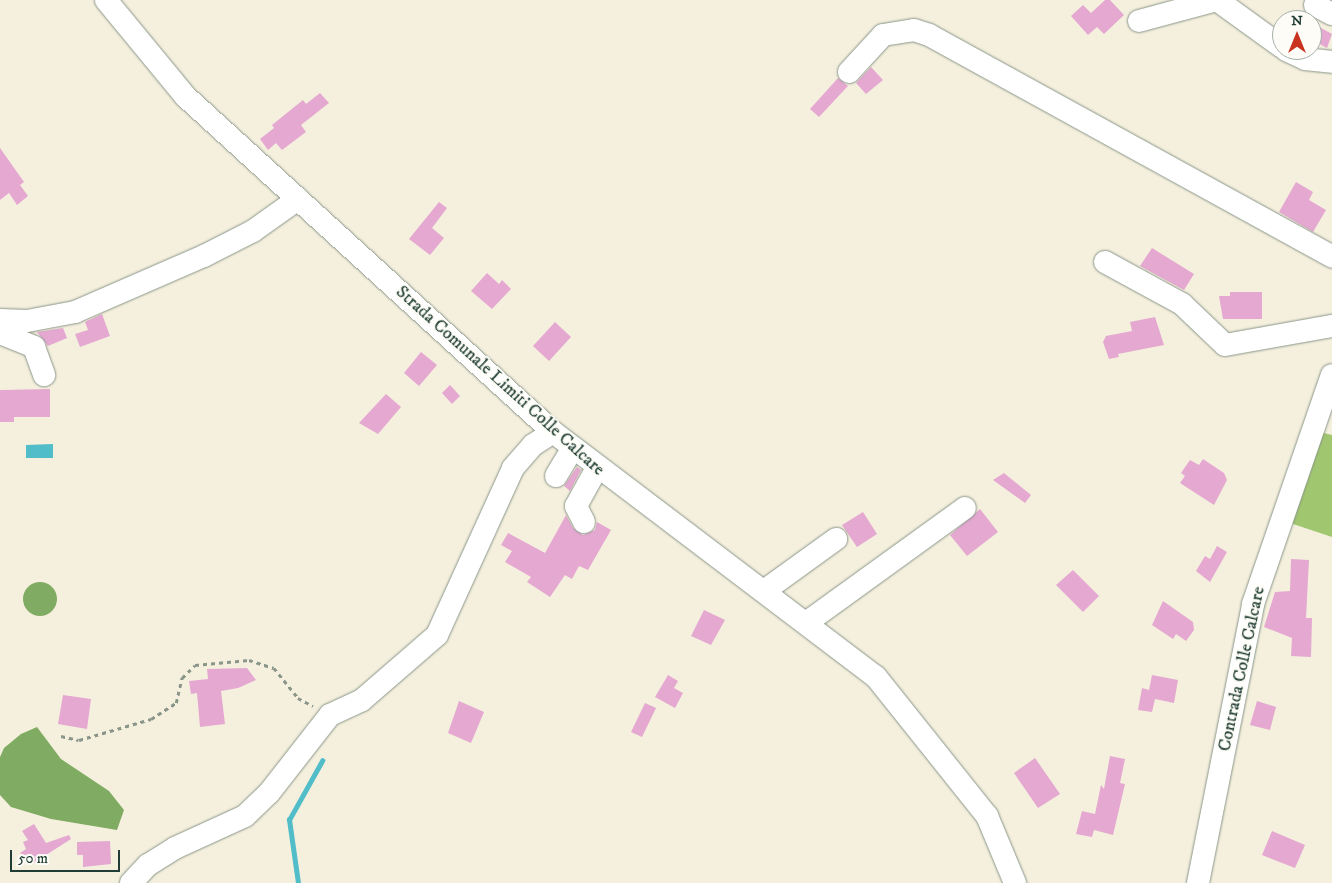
<!DOCTYPE html>
<html>
<head>
<meta charset="utf-8">
<style>
  body { margin:0 }
  #map { position:relative; width:1332px; height:883px; overflow:hidden; background:#f5f0de; font-family:"IM FELL DW Pica",serif }
  div>[style] { position:absolute }
  .green>* { inset:0; background:#a1c670 }
  .forest>* { inset:0; background:#80ab62 }
  .round { border-radius:50% }
  .water>* { inset:0; background:#50bdc9 }
  .stream>* { height:4.5px; margin:-2.25px; padding:0 2.25px; transform-origin:2.25px; border-radius:2.25px; background:#50bdc9 }
  .building>* { inset:0; background:#e4a8d1 }
  .path>* { height:2.5px; margin-top:-1.25px; transform-origin:0; background:repeating-linear-gradient(90deg,#8a9689 0 4px,transparent 0 8px) }
  .roads { filter:drop-shadow(0 0 1px #8a9689) drop-shadow(0 0 1px #8a9689) }
  .minor>* { height:22px; margin:-11px; padding:0 11px; transform-origin:11px; border-radius:11px; background:#fff }
  span { translate:-50% -50%; white-space:nowrap; text-align:center; line-height:1.15; -webkit-text-stroke:4px #fdfcf7; paint-order:stroke }
  .street-label { font-size:18px; color:#1f3d34 }
  .north { position:absolute; left:1272px; top:10px; width:50px; height:50px; box-sizing:border-box; background:#fdfcf7; border:1px solid #a4b0a9; border-radius:50%; rotate:0deg; font-size:14px; font-weight:700; line-height:20px; text-align:center; color:#1f3d34 }
  .north::after { content:''; display:block; margin:auto; width:18px; height:22px; background:#c8321e; clip-path:polygon(50% 0,100% 100%,50% 72%,0 100%) }
  .scale { position:absolute; left:10px; top:850px; width:110px; height:22px; box-sizing:border-box; border:2px solid #1f3d34; border-top:0; padding-left:6px; font-size:15px; line-height:18px; white-space:nowrap; color:#1f3d34; -webkit-text-stroke:4px #fdfcf7; paint-order:stroke }
</style>
</head>
<body>
<div id="map">
  <div class="green">
    <div style="clip-path:polygon(1324px 433px,1332px 435px,1332px 537px,1287px 522px,1314px 434px)"></div>
  </div>
  <div class="forest">
    <div class="round" style="left:23px;top:582px;width:34px;height:34px"></div>
    <div style="clip-path:polygon(37px 727px,61px 759px,109px 791px,124px 810px,117px 830px,51px 819px,11px 807px,0 795px,0 757px,4px 748px,21px 734px)"></div>
  </div>
  <div class="water">
    <div style="clip-path:polygon(53px 444px,53px 458px,26px 458px,26px 445px)"></div>
  </div>
  <div class="stream">
    <div style="left:298px;top:883px;width:64px;rotate:-98.1deg"></div>
    <div style="left:289px;top:820px;width:68px;rotate:-60.8deg"></div>
  </div>
  <div class="building">
    <div style="clip-path:polygon(1105px 0,1110px 0,1124px 15px,1104px 34px,1097px 27px,1088px 35px,1071px 16px,1083px 5px,1091px 13px)"></div>
    <div style="clip-path:polygon(1312px 23px,1332px 34px,1327px 48px,1312px 40px)"></div>
    <div style="clip-path:polygon(871px 67px,883px 80px,866px 94px,856px 83px)"></div>
    <div style="clip-path:polygon(838px 78px,848px 86px,819px 117px,810px 109px)"></div>
    <div style="clip-path:polygon(320px 93px,329px 103px,301px 125px,306px 132px,282px 150px,276px 143px,268px 150px,260px 139px,274px 128px,272px 125px,303px 100px,306px 104px)"></div>
    <div style="clip-path:polygon(0 148px,24px 182px,20px 185px,28px 196px,17px 205px,9px 193px,0 200px)"></div>
    <div style="clip-path:polygon(1296px 182px,1313px 192px,1309px 200px,1326px 210px,1313px 232px,1279px 212px)"></div>
    <div style="clip-path:polygon(439px 202px,447px 208px,432px 228px,444px 238px,430px 255px,409px 239px)"></div>
    <div style="clip-path:polygon(1152px 248px,1194px 274px,1184px 290px,1140px 266px)"></div>
    <div style="clip-path:polygon(487px 273px,499px 284px,502px 280px,511px 289px,492px 309px,471px 291px)"></div>
    <div style="clip-path:polygon(1230px 292px,1262px 292px,1262px 319px,1223px 319px,1219px 296px,1230px 296px)"></div>
    <div style="clip-path:polygon(102px 314px,110px 336px,80px 347px,75px 334px,88px 330px,85px 322px)"></div>
    <div style="clip-path:polygon(1155px 317px,1164px 345px,1118px 354px,1119px 357px,1109px 359px,1103px 342px,1106px 336px,1132px 331px,1130px 322px)"></div>
    <div style="clip-path:polygon(555px 322px,571px 337px,549px 361px,533px 346px)"></div>
    <div style="clip-path:polygon(63px 328px,67px 338px,48px 346px,37px 332px)"></div>
    <div style="clip-path:polygon(421px 352px,437px 365px,419px 386px,404px 373px)"></div>
    <div style="clip-path:polygon(450px 385px,460px 396px,452px 404px,442px 393px)"></div>
    <div style="clip-path:polygon(50px 389px,50px 417px,14px 417px,14px 422px,0 422px,0 390px)"></div>
    <div style="clip-path:polygon(386px 394px,401px 407px,378px 434px,359px 423px)"></div>
    <div style="clip-path:polygon(1203px 459px,1224px 473px,1227px 480px,1214px 505px,1180px 483px,1185px 476px,1181px 473px,1190px 460px,1199px 465px)"></div>
    <div style="clip-path:polygon(577px 467px,581px 470px,570px 491px,564px 486px)"></div>
    <div style="clip-path:polygon(1004px 473px,1031px 495px,1025px 503px,993px 480px)"></div>
    <div style="clip-path:polygon(980px 509px,998px 532px,967px 556px,950px 535px)"></div>
    <div style="clip-path:polygon(863px 512px,877px 534px,857px 547px,842px 525px)"></div>
    <div style="clip-path:polygon(566px 515px,573px 528px,583px 535px,595px 530px,597px 522px,611px 530px,588px 570px,579px 566px,572px 579px,565px 575px,550px 597px,527px 582px,531px 577px,505px 562px,512px 551px,501px 545px,508px 533px,545px 553px)"></div>
    <div style="clip-path:polygon(1217px 546px,1227px 552px,1210px 582px,1196px 571px,1205px 556px,1210px 559px)"></div>
    <div style="clip-path:polygon(1291px 559px,1309px 560px,1306px 618px,1312px 618px,1311px 657px,1291px 656px,1292px 638px,1264px 627px,1275px 592px,1290px 591px)"></div>
    <div style="clip-path:polygon(1073px 570px,1099px 596px,1083px 612px,1056px 585px)"></div>
    <div style="clip-path:polygon(1163px 601px,1193px 622px,1194px 630px,1186px 641px,1176px 634px,1173px 639px,1152px 625px)"></div>
    <div style="clip-path:polygon(704px 610px,725px 620px,711px 645px,691px 636px)"></div>
    <div style="clip-path:polygon(247px 668px,256px 680px,238px 688px,221px 691px,225px 724px,200px 727px,197px 693px,191px 694px,189px 681px,208px 679px,207px 669px)"></div>
    <div style="clip-path:polygon(668px 675px,678px 681px,674px 688px,683px 693px,675px 708px,655px 697px)"></div>
    <div style="clip-path:polygon(1152px 675px,1178px 680px,1174px 703px,1155px 699px,1152px 712px,1138px 710px,1142px 688px,1149px 690px)"></div>
    <div style="clip-path:polygon(63px 695px,91px 699px,87px 729px,58px 724px)"></div>
    <div style="clip-path:polygon(459px 701px,484px 712px,471px 743px,448px 733px)"></div>
    <div style="clip-path:polygon(1257px 701px,1276px 707px,1270px 730px,1250px 725px)"></div>
    <div style="clip-path:polygon(645px 703px,656px 708px,642px 737px,631px 732px)"></div>
    <div style="clip-path:polygon(1110px 756px,1125px 759px,1120px 783px,1125px 784px,1113px 835px,1094px 830px,1092px 837px,1076px 834px,1082px 811px,1095px 814px,1101px 785px,1104px 789px)"></div>
    <div style="clip-path:polygon(1035px 758px,1060px 794px,1038px 808px,1014px 773px)"></div>
    <div style="clip-path:polygon(34px 824px,46px 843px,69px 835px,71px 839px,32px 864px,20px 853px,26px 849px,23px 842px,28px 840px,22px 831px)"></div>
    <div style="clip-path:polygon(1272px 831px,1305px 845px,1295px 868px,1262px 855px)"></div>
    <div style="clip-path:polygon(110px 841px,111px 864px,83px 867px,83px 855px,77px 855px,77px 842px)"></div>
  </div>
  <div class="path">
    <div style="left:61px;top:736px;width:18px;rotate:13deg"></div>
    <div style="left:79px;top:740px;width:75px;rotate:-16.3deg"></div>
    <div style="left:151px;top:719px;width:30px;rotate:-33deg"></div>
    <div style="left:176px;top:703px;width:26px;rotate:-77deg"></div>
    <div style="left:182px;top:678px;width:18px;rotate:-45deg"></div>
    <div style="left:195px;top:665px;width:54px;rotate:-5.3deg"></div>
    <div style="left:249px;top:660px;width:26px;rotate:18deg"></div>
    <div style="left:274px;top:668px;width:38px;rotate:51deg"></div>
    <div style="left:298px;top:698px;width:17px;rotate:28deg"></div>
  </div>
  <div class="roads">
    <div class="minor">
      <div style="left:106px;top:0;width:124px;rotate:50.5deg"></div>
      <div style="left:185px;top:96px;width:498px;rotate:42.4deg"></div>
      <div style="left:553px;top:432px;width:405px;rotate:37.2deg"></div>
      <div style="left:876px;top:677px;width:178px;rotate:51.4deg"></div>
      <div style="left:987px;top:816px;width:73px;rotate:67.3deg"></div>
      <div style="left:1315px;top:5px;width:19px;rotate:28deg"></div>
      <div style="left:1139px;top:21px;width:81px;rotate:-15.1deg"></div>
      <div style="left:1217px;top:0;width:80px;rotate:35.9deg"></div>
      <div style="left:1286px;top:50px;width:21px;rotate:25deg"></div>
      <div style="left:1305px;top:59px;width:27px;rotate:6deg"></div>
      <div style="left:849px;top:72px;width:50px;rotate:-47.4deg"></div>
      <div style="left:883px;top:35px;width:31px;rotate:-9deg"></div>
      <div style="left:914px;top:30px;width:16px;rotate:18deg"></div>
      <div style="left:929px;top:35px;width:460px;rotate:28.8deg"></div>
      <div style="left:1105px;top:262px;width:88px;rotate:28.6deg"></div>
      <div style="left:1182px;top:304px;width:59px;rotate:43.6deg"></div>
      <div style="left:1225px;top:345px;width:109px;rotate:-10.1deg"></div>
      <div style="left:0;top:320px;width:27px;rotate:2deg"></div>
      <div style="left:27px;top:321px;width:49px;rotate:-10.6deg"></div>
      <div style="left:75px;top:312px;width:141px;rotate:-23.5deg"></div>
      <div style="left:204px;top:256px;width:55px;rotate:-27deg"></div>
      <div style="left:253px;top:231px;width:55px;rotate:-35.4deg"></div>
      <div style="left:0;top:333px;width:37px;rotate:22deg"></div>
      <div style="left:34px;top:347px;width:30px;rotate:70deg"></div>
      <div style="left:556px;top:476px;width:33px;rotate:-59deg"></div>
      <div style="left:584px;top:522px;width:18px;rotate:-117deg"></div>
      <div style="left:576px;top:506px;width:43px;rotate:-61.1deg"></div>
      <div style="left:764px;top:591px;width:89px;rotate:-35.8deg"></div>
      <div style="left:806px;top:623px;width:196px;rotate:-35.9deg"></div>
      <div style="left:131px;top:883px;width:25px;rotate:-47deg"></div>
      <div style="left:148px;top:865px;width:32px;rotate:-32deg"></div>
      <div style="left:175px;top:848px;width:77px;rotate:-24.6deg"></div>
      <div style="left:245px;top:816px;width:33px;rotate:-44deg"></div>
      <div style="left:269px;top:793px;width:99px;rotate:-52deg"></div>
      <div style="left:330px;top:715px;width:35px;rotate:-25deg"></div>
      <div style="left:362px;top:700px;width:99px;rotate:-40.9deg"></div>
      <div style="left:437px;top:635px;width:183px;rotate:-65.5deg"></div>
      <div style="left:513px;top:468px;width:30px;rotate:-49deg"></div>
      <div style="left:533px;top:445px;width:24px;rotate:-33deg"></div>
      <div style="left:1198px;top:883px;width:284px;rotate:-78.8deg"></div>
      <div style="left:1253px;top:604px;width:242px;rotate:-71deg"></div>
    </div>
  </div>
  <div class="street-label">
    <span style="left:500px;top:381px;rotate:42deg">Strada Comunale Limiti Colle Calcare</span>
    <span style="left:1242px;top:669px;rotate:-78deg">Contrada Colle Calcare</span>
  </div>
  <div class="north">N</div>
  <div class="scale">50 m</div>
</div>
</body>
</html>
